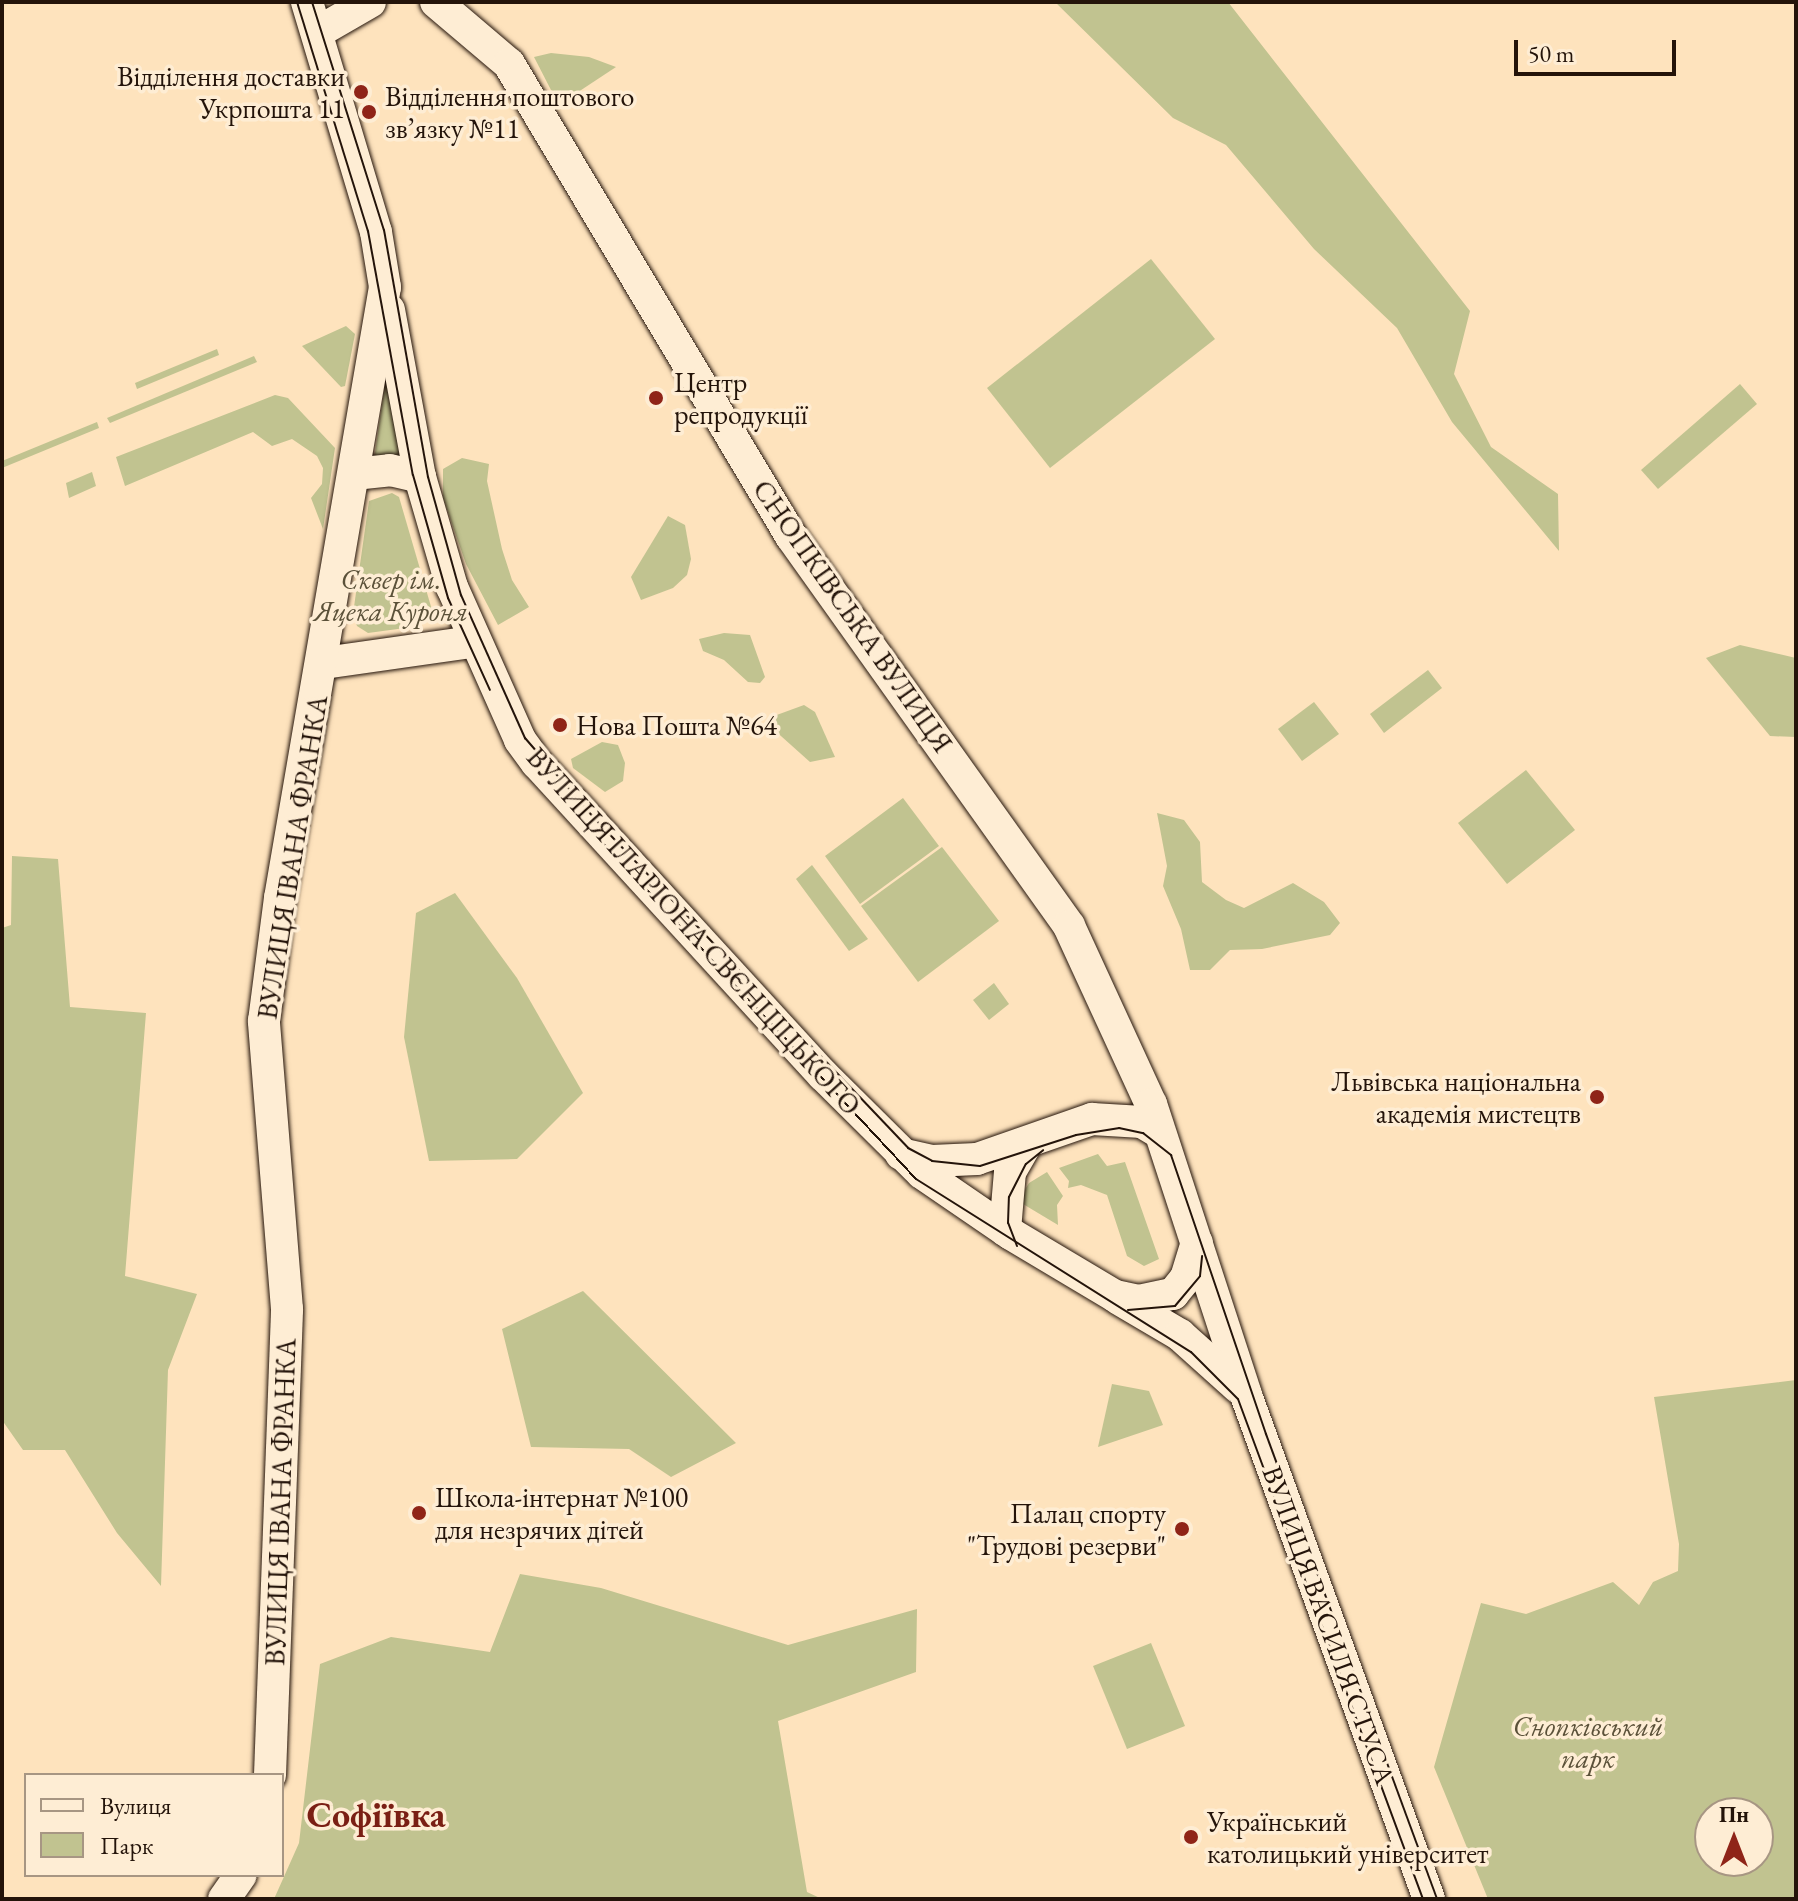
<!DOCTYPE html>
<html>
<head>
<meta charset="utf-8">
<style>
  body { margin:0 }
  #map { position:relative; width:1798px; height:1901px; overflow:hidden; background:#fee3bd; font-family:"EB Garamond",serif }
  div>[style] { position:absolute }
  .green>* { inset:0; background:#c1c390 }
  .roads { filter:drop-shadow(0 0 2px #24140a) drop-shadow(0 0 2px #24140a) }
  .secondary>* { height:32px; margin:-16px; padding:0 16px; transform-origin:16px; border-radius:16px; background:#feedd4 }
  .tram>* { height:2px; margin:-1px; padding:0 1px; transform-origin:1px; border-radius:1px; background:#24140a }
  .dots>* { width:22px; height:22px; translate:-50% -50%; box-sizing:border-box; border:4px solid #feedd4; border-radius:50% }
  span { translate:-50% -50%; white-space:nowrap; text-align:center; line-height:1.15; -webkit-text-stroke:7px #feedd4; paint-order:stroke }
  .poi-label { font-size:28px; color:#24140a }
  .right { translate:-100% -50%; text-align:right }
  .left { translate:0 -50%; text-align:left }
  .park-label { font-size:28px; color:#5b5139; font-style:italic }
  .street-label { font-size:28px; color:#24140a }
  .district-label { font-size:36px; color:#7a1f14; font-weight:700 }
  .frame { position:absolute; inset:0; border:4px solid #24140a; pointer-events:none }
  .legend { position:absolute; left:24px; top:1773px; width:260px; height:104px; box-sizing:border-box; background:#feedd4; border:2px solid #a79683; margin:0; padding:10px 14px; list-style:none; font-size:24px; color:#24140a }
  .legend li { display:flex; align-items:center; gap:16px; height:40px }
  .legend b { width:40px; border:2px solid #a79683 }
  .north { position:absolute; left:1694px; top:1797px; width:80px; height:80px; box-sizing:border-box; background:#feedd4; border:2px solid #a79683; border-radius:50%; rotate:0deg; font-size:22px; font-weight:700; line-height:32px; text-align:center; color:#24140a }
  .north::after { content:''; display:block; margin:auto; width:28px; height:36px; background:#8f2418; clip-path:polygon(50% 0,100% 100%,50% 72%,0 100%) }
  .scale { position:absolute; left:1514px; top:40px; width:162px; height:36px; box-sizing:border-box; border:4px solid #24140a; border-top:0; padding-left:10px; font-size:24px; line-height:28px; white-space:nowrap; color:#24140a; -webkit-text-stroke:6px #feedd4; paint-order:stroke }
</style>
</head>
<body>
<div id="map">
  <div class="green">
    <div style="clip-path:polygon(1055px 2px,1228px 2px,1470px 311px,1454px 374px,1491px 447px,1558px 494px,1559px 551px,1452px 422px,1397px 328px,1314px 249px,1226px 145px,1173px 118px)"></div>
    <div style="clip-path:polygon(551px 53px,589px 57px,616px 67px,563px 102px,551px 90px,534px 57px)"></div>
    <div style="clip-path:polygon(1151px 259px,1215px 339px,1050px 468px,987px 388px)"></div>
    <div style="clip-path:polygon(346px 326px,355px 334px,345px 386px,341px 387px,302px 346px)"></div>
    <div style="clip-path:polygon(217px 349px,219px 355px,137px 389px,135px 383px)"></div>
    <div style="clip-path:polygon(254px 356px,257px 362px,110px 423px,107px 418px)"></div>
    <div style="clip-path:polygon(387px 369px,404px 460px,374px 460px)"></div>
    <div style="clip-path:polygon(1740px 384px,1757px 404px,1658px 489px,1641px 470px)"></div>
    <div style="clip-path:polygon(275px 395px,288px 398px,335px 448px,323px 529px,311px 498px,322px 484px,323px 468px,317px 456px,292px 439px,272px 446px,253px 432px,125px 486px,116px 457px)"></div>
    <div style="clip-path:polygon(97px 422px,99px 428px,2px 468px,2px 461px)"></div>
    <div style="clip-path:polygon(462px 458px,489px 464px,487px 481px,502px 549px,512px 580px,529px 607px,498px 625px,466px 564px,443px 498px,443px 469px)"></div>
    <div style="clip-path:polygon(92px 472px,96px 486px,69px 498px,66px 483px)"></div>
    <div style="clip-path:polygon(392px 493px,399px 497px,432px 610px,420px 626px,368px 633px,357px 626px,353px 614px,369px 501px)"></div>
    <div style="clip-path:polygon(668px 516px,685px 525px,691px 559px,687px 575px,673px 588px,641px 600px,631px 577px)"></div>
    <div style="clip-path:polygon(724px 633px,750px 635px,765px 677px,760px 683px,748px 682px,724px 660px,703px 651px,699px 639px)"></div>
    <div style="clip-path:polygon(1740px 645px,1796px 658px,1796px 737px,1770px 736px,1706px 658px)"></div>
    <div style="clip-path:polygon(1428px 670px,1442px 688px,1384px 733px,1370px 714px)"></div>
    <div style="clip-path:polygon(1314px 702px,1339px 734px,1302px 761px,1278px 729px)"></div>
    <div style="clip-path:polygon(804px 705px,815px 712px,835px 757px,810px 762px,772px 728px,774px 716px)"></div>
    <div style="clip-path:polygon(602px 742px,618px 745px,625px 763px,623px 781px,605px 792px,573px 768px,571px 759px)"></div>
    <div style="clip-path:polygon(1526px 770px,1575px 830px,1507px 884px,1458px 823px)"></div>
    <div style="clip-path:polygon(903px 798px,939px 846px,860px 904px,825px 856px)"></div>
    <div style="clip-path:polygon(1157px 813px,1184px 820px,1200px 842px,1202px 882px,1226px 900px,1244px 908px,1293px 883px,1324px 902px,1340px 923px,1330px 935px,1262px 949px,1230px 950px,1210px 970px,1190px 970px,1181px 929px,1163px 886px,1167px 866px)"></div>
    <div style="clip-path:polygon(942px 847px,999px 921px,918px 982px,861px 906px)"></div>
    <div style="clip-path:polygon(12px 856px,58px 859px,70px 1007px,146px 1013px,125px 1276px,197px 1294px,168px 1370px,161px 1586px,117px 1533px,65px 1450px,23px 1450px,2px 1420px,2px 928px,11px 925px)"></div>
    <div style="clip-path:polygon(812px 865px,868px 939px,849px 951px,796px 879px)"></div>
    <div style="clip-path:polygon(455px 893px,517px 978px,583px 1093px,517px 1159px,429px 1161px,404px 1037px,416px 913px)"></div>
    <div style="clip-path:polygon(994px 983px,1009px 1004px,989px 1020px,973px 1000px)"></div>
    <div style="clip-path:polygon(1098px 1154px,1107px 1166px,1125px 1162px,1159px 1259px,1144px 1266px,1127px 1256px,1107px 1195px,1081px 1185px,1068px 1188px,1069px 1181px,1059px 1168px)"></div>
    <div style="clip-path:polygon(1047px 1172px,1063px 1196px,1057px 1205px,1058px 1225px,1018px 1201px,1029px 1183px)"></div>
    <div style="clip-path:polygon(583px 1291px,736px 1443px,671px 1477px,629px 1449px,531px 1447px,502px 1329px)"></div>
    <div style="clip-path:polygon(evenodd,1796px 1380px,1796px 1899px,1488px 1899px,1434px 1767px,1481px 1603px,1526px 1614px,1613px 1582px,1639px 1605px,1653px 1582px,1678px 1571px,1679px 1544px,1654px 1397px,1796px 1380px,1710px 1813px,1758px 1813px,1758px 1861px,1710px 1861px,1710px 1813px)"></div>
    <div style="clip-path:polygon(1112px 1384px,1149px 1391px,1163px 1425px,1098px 1447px)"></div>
    <div style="clip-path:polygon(520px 1574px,601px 1588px,788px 1645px,917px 1609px,916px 1672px,778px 1721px,807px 1892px,822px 1899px,274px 1899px,299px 1843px,320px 1664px,391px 1637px,490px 1652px)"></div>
    <div style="clip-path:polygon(1151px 1643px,1185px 1726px,1127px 1749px,1093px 1666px)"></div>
  </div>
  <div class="roads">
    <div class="secondary">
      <div style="left:436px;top:2px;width:96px;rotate:40.3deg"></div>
      <div style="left:509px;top:64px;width:550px;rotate:59.14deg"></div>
      <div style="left:791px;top:536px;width:479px;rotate:54.5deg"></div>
      <div style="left:1069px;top:926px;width:196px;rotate:65.3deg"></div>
      <div style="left:1151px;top:1104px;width:306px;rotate:71.9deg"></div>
      <div style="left:1246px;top:1395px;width:536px;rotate:70.04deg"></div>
      <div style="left:318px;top:32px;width:60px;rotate:-30deg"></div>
      <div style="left:389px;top:310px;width:170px;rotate:79.5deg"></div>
      <div style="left:420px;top:477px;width:115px;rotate:73.8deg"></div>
      <div style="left:452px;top:587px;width:167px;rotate:66deg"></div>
      <div style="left:520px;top:740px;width:29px;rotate:54deg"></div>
      <div style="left:537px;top:763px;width:423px;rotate:47.5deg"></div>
      <div style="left:823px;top:1075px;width:139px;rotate:44.7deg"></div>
      <div style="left:922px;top:1173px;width:108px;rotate:34.4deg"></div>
      <div style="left:1011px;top:1234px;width:121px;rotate:30.8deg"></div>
      <div style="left:1115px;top:1296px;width:25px;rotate:12deg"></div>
      <div style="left:1139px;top:1301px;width:35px;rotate:-12deg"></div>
      <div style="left:1173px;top:1294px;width:21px;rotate:-51deg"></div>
      <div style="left:1186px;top:1278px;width:37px;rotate:-73deg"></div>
      <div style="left:354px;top:474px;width:36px;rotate:-6deg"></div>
      <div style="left:390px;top:470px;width:31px;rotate:13deg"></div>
      <div style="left:324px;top:663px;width:149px;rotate:-8.1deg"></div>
      <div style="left:901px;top:1154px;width:32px;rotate:13deg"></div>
      <div style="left:932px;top:1161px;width:45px;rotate:-2.5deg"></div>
      <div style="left:977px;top:1159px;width:122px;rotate:-19.2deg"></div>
      <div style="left:1092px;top:1119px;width:50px;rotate:3.4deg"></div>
      <div style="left:1142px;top:1122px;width:17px;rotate:31deg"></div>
      <div style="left:1005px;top:1230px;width:58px;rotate:-85.1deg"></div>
      <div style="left:1010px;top:1172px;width:32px;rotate:-60deg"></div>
      <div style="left:1119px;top:1299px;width:71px;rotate:30.5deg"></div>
      <div style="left:1180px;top:1335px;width:78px;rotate:41.9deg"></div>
      <div style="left:270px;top:1775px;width:466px;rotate:-87.9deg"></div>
      <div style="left:287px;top:1309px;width:289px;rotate:-94.6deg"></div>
      <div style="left:264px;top:1021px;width:124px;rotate:-82.6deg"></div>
      <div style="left:280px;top:898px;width:620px;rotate:-80.25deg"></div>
      <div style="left:385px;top:287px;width:56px;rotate:-99.3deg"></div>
      <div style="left:376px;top:232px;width:240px;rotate:-106.7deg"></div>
      <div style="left:224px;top:1899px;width:29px;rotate:-55deg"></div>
    </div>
  </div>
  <div class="tram">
    <div style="left:297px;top:2px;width:240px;rotate:72.8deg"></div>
    <div style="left:368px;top:231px;width:248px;rotate:79.6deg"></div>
    <div style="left:413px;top:475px;width:128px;rotate:74.1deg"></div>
    <div style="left:448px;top:598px;width:101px;rotate:65.5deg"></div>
    <div style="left:312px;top:2px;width:239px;rotate:72.5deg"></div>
    <div style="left:384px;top:230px;width:251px;rotate:79.9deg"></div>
    <div style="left:428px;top:477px;width:123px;rotate:74.4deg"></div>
    <div style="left:461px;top:595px;width:157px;rotate:65.9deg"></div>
    <div style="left:525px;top:738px;width:107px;rotate:49.2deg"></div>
    <div style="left:595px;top:819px;width:454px;rotate:46.4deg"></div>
    <div style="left:908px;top:1148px;width:27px;rotate:28deg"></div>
    <div style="left:932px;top:1161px;width:48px;rotate:5.9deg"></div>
    <div style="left:980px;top:1166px;width:101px;rotate:-17.9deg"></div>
    <div style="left:1076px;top:1135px;width:44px;rotate:-9.2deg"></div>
    <div style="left:1119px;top:1128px;width:25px;rotate:12deg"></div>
    <div style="left:1143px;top:1133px;width:36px;rotate:38deg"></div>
    <div style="left:1171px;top:1155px;width:295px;rotate:71.2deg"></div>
    <div style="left:1266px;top:1434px;width:495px;rotate:69.8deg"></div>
    <div style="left:552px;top:788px;width:534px;rotate:47.05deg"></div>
    <div style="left:916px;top:1179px;width:325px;rotate:32.2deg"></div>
    <div style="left:1191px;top:1352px;width:66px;rotate:45deg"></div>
    <div style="left:1238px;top:1399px;width:533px;rotate:69.7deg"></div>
    <div style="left:1017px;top:1246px;width:25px;rotate:-111deg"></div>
    <div style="left:1008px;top:1223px;width:26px;rotate:-88deg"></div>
    <div style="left:1009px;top:1197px;width:37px;rotate:-63deg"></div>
    <div style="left:1026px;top:1164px;width:22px;rotate:-39deg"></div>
    <div style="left:1128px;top:1310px;width:47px;rotate:-4.9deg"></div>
    <div style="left:1175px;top:1306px;width:39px;rotate:-50deg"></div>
    <div style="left:1200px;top:1276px;width:20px;rotate:-84deg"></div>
  </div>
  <div class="dots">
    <div style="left:361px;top:92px;background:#8f2418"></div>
    <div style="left:369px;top:112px;background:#8f2418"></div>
    <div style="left:656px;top:398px;background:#8f2418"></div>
    <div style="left:560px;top:725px;background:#8f2418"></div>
    <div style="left:1597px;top:1097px;background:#8f2418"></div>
    <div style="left:419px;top:1513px;background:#8f2418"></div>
    <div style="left:1182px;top:1529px;background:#8f2418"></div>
    <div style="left:1191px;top:1837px;background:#8f2418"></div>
  </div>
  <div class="poi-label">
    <span class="right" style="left:345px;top:92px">Відділення доставки<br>Укрпошта 11</span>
    <span class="left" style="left:385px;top:112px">Відділення поштового<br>зв’язку №11</span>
    <span class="left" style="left:674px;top:398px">Центр<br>репродукції</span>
    <span class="left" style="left:576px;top:725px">Нова Пошта №64</span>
    <span class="right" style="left:1581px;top:1097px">Львівська національна<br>академія мистецтв</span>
    <span class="left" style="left:435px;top:1513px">Школа-інтернат №100<br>для незрячих дітей</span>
    <span class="right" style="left:1166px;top:1529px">Палац спорту<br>"Трудові резерви"</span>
    <span class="left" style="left:1207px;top:1837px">Український<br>католицький університет</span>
  </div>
  <div class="park-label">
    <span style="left:391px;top:595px">Сквер ім.<br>Яцека Куроня</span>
    <span style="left:1588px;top:1742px">Снопківський<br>парк</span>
  </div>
  <div class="street-label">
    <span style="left:853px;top:616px;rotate:55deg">СНОПКІВСЬКА ВУЛИЦЯ</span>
    <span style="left:292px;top:857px;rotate:-81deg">ВУЛИЦЯ ІВАНА ФРАНКА</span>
    <span style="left:694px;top:931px;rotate:48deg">ВУЛИЦЯ ІЛАРІОНА СВЄНЦІЦЬКОГО</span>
    <span style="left:280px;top:1502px;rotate:-88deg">ВУЛИЦЯ ІВАНА ФРАНКА</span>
    <span style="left:1329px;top:1625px;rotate:70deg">ВУЛИЦЯ ВАСИЛЯ СТУСА</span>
  </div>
  <div class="district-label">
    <span style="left:376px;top:1815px">Софіївка</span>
  </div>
  <div class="frame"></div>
  <ul class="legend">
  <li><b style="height:10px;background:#feedd4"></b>Вулиця</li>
  <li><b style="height:22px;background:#c1c390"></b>Парк</li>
  </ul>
  <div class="north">Пн</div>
  <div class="scale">50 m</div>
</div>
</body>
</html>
